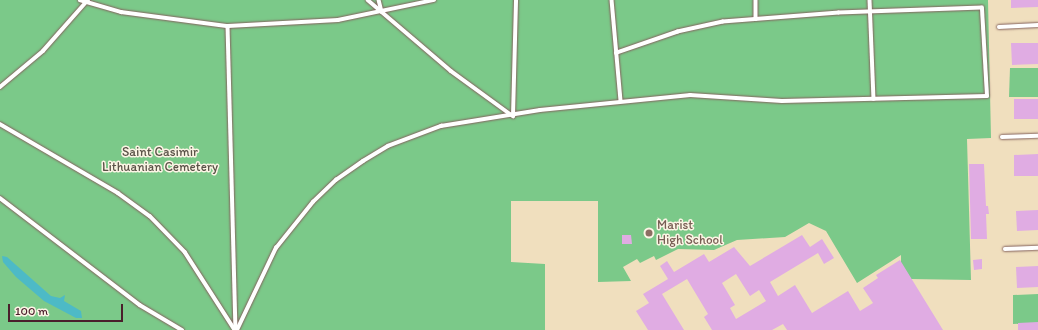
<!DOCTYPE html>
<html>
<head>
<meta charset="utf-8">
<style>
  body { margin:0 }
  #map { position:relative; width:1038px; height:330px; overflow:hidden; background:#f0dfbe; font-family:Itim,sans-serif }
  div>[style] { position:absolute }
  .green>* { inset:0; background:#7bc989 }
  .water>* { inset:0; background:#4dbac6 }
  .building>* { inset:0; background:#e0ace3 }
  .roads { filter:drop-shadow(0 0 1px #84625e) drop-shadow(0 0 1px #84625e) }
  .service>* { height:3.5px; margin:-1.75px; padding:0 1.75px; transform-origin:1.75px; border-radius:1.75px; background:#fff }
  .dots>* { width:11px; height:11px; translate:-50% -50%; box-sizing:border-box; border:2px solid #fcf5e5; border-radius:50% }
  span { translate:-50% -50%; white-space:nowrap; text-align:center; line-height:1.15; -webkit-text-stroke:3px #fcf5e5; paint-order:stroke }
  .park-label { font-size:13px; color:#595247 }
  .education-label { font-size:13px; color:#785e54 }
  .left { translate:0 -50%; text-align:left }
  .scale { position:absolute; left:8px; top:304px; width:115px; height:18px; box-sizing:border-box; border:2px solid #4a1f2b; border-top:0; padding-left:5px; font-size:12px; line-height:14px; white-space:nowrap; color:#4a1f2b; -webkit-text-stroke:3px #fcf5e5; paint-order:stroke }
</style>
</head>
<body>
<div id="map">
  <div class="green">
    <div style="clip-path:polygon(0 0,988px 0,991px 138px,967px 139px,971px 280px,911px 279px,901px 263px,901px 255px,857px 283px,826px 231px,809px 223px,785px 237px,737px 240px,714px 250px,678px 249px,656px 260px,654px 256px,640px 263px,637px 259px,623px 267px,631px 281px,598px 282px,598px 201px,511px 201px,511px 262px,545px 264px,545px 330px,0 330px)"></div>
    <div style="clip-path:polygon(1010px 68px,1038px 68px,1038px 97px,1009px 97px)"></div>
    <div style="clip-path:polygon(1038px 294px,1038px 323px,1013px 324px,1013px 295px)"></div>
  </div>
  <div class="water">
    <div style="clip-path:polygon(2px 256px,7px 257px,51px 296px,60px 298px,65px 295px,64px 301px,81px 311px,82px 318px,76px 318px,44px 301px,16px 277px,3px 262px)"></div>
  </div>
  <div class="building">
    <div style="clip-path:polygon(1011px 0,1038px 0,1038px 7px,1011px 8px)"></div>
    <div style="clip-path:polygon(1011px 43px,1038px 43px,1038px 64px,1012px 65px)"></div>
    <div style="clip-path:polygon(1014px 99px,1038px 99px,1038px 119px,1014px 119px)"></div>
    <div style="clip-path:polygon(1038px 154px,1038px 176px,1014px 176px,1014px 155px)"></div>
    <div style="clip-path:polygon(969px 164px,984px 164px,986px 206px,988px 206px,989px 214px,986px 214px,987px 239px,971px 239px)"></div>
    <div style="clip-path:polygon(1038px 210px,1038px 230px,1017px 231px,1016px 211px)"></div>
    <div style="clip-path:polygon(622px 235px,631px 235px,632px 244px,622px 244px)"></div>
    <div style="clip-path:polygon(evenodd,802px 235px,810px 247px,822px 239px,834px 258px,824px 264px,818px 253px,770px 282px,778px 296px,795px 285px,812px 313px,848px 291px,860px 311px,873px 303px,863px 288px,878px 278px,876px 275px,900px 260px,943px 330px,787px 330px,783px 324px,772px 330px,712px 330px,704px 317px,708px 314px,687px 279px,662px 294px,684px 330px,648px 330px,636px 311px,649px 303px,643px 294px,668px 279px,660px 266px,667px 261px,674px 272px,704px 254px,709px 262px,734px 247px,750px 266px,802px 235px,736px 274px,750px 296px,759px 290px,766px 301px,736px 319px,730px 308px,735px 305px,722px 283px,736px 274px)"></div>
    <div style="clip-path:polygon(982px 259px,982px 269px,974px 270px,973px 260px)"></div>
    <div style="clip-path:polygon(1038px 266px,1038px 287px,1017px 288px,1016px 267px)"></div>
    <div style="clip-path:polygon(1038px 322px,1038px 330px,1018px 330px,1018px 323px)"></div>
  </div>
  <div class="roads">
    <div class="service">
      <div style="left:80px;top:0;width:43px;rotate:16.3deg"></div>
      <div style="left:121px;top:12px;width:108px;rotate:7.5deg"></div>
      <div style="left:228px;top:26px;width:110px;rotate:-3.1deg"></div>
      <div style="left:338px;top:20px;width:98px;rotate:-11.8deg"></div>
      <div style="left:368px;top:0;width:109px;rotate:40.5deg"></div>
      <div style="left:451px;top:71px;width:77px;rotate:36deg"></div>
      <div style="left:379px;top:0;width:12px;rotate:76deg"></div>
      <div style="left:612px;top:0;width:101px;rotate:84.9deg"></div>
      <div style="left:756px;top:0;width:19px;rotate:90deg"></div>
      <div style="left:870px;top:0;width:99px;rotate:87.7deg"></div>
      <div style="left:228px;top:26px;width:304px;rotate:88.5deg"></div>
      <div style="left:999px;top:27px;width:39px;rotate:-3deg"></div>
      <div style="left:0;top:87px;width:56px;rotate:-39.9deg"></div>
      <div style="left:43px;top:51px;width:68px;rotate:-48.6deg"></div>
      <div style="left:513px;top:116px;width:116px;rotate:-88.5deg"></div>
      <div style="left:0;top:124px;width:137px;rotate:30.3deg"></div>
      <div style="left:118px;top:193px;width:39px;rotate:36deg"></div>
      <div style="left:150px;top:216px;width:50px;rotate:45.8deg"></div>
      <div style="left:185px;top:252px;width:93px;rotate:57.3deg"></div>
      <div style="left:1002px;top:137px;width:36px;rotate:-2deg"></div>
      <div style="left:0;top:198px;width:176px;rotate:37.4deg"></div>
      <div style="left:140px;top:305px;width:49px;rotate:30.8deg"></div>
      <div style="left:1005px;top:249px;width:33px;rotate:-2deg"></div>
      <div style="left:237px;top:330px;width:91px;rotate:-64.6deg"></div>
      <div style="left:276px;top:248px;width:59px;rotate:-51.2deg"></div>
      <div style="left:313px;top:202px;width:32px;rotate:-44deg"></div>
      <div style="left:336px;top:180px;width:33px;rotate:-35deg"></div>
      <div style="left:363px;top:161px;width:29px;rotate:-31deg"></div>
      <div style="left:388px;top:146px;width:57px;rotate:-20.7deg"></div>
      <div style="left:441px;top:126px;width:100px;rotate:-9.2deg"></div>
      <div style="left:540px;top:110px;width:151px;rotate:-5.7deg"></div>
      <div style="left:690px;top:95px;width:92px;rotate:3.7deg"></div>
      <div style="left:782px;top:101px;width:205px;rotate:-1.4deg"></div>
      <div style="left:987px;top:96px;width:88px;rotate:-93.3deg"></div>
      <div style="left:982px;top:8px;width:143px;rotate:178deg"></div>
      <div style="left:839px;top:13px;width:116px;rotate:175.6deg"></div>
      <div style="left:723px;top:22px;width:46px;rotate:167.5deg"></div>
      <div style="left:678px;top:32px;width:65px;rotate:161deg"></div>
    </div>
  </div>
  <div class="dots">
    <div style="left:649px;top:233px;background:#8d6e63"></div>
  </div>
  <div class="park-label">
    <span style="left:160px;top:160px">Saint Casimir<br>Lithuanian Cemetery</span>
  </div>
  <div class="education-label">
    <span class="left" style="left:657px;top:233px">Marist<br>High School</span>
  </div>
  <div class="scale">100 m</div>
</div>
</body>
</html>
